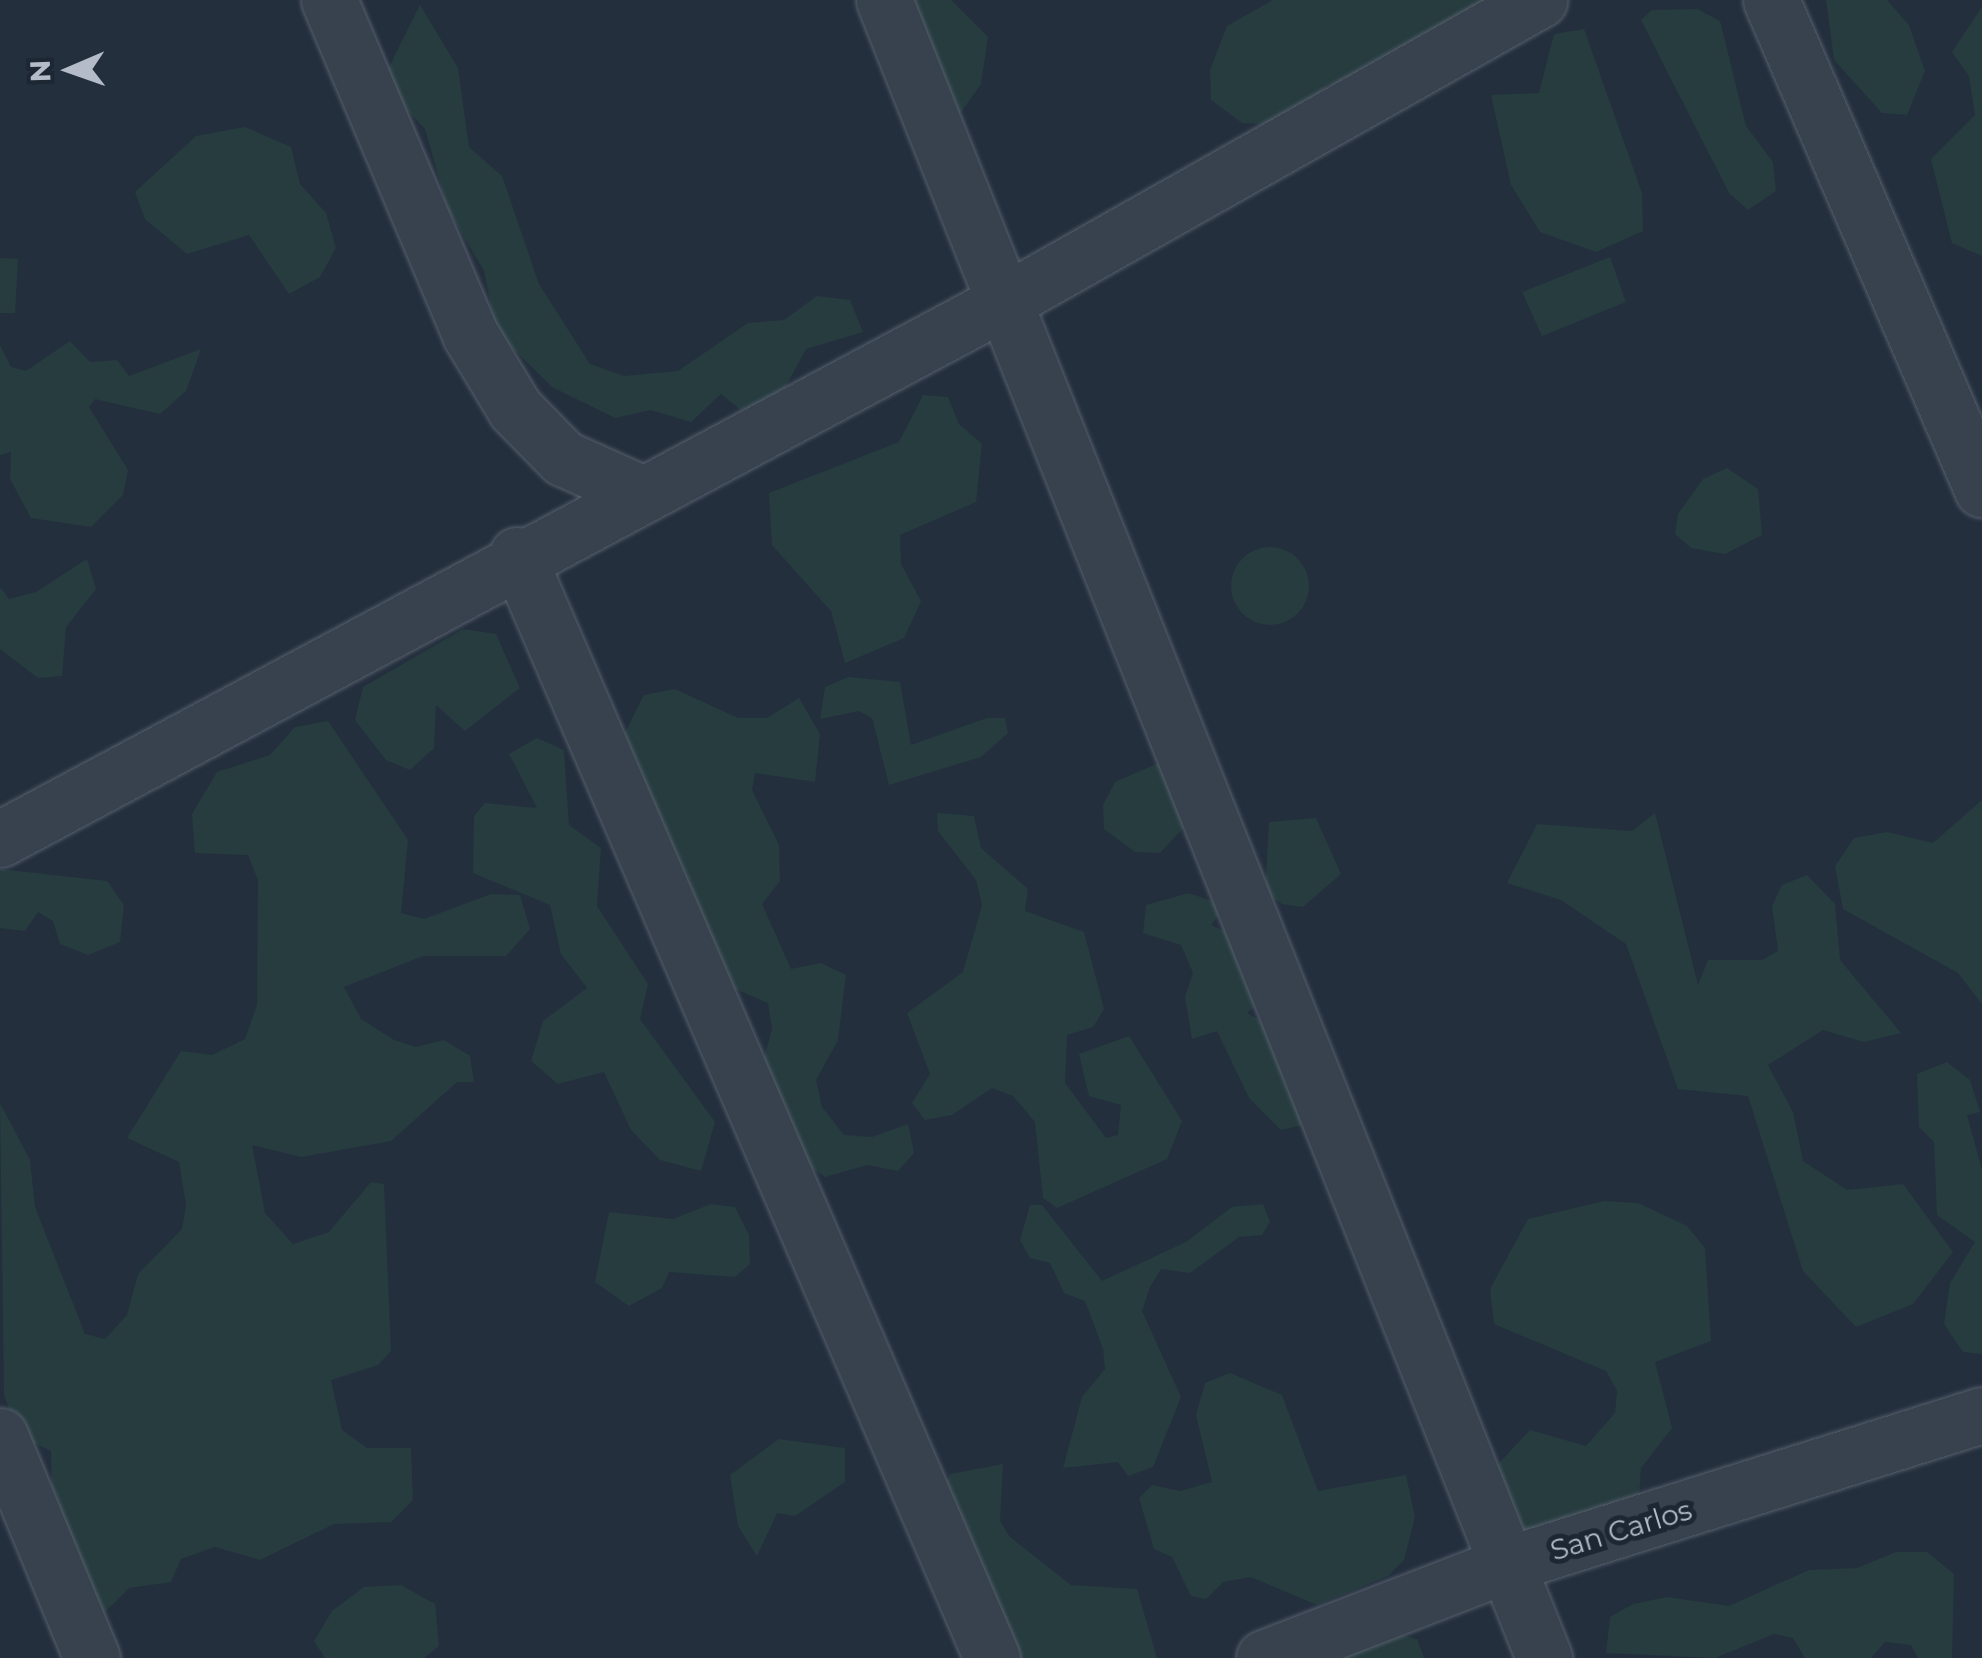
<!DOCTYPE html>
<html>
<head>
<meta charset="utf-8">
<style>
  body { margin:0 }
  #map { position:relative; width:1982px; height:1658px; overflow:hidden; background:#242f3e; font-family:Montserrat,sans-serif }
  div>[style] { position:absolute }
  .green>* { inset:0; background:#263c3f }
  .round { border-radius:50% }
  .roads { filter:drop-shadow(0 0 2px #565f6c) drop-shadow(0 0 2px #565f6c) }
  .minor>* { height:55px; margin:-27.5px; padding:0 27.5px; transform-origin:27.5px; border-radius:27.5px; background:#38414e }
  span { translate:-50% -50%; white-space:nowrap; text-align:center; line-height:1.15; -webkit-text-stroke:10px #1d2633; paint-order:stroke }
  .street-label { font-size:28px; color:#b4bcc9 }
  .north { position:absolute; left:20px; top:20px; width:100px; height:100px; -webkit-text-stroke:8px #1d2633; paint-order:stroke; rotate:268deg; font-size:28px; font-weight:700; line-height:40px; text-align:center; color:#b4bcc9 }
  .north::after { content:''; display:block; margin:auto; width:35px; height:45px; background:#b4bcc9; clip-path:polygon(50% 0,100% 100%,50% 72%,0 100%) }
</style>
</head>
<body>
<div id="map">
  <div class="green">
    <div style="clip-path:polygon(897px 0,951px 0,988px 37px,981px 84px,957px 118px)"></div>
    <div style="clip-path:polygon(1273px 0,1542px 0,1422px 70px,1327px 85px,1298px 125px,1242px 123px,1211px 100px,1210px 70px,1227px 26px)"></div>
    <div style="clip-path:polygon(1826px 0,1887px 0,1909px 25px,1925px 71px,1907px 115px,1882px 113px,1834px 60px)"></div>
    <div style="clip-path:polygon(420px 5px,458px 68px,469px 147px,502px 176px,539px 284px,590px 364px,624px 376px,678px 371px,748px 323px,784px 320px,817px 296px,850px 300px,863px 332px,806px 349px,779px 399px,741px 410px,721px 394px,691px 422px,651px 410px,615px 418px,552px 387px,496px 332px,484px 271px,448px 210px,425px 129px,381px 83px)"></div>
    <div style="clip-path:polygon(1982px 7px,1982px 256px,1952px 243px,1931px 159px,1975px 115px,1969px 76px,1952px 52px)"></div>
    <div style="clip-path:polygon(1697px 9px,1720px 21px,1746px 126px,1773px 162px,1776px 191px,1748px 210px,1729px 193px,1641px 20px,1652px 10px)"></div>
    <div style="clip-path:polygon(1584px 29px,1642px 193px,1643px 231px,1596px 252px,1540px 232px,1511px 185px,1491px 95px,1539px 93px,1554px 34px)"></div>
    <div style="clip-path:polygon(245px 127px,291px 147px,300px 184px,326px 213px,336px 248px,320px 277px,289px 294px,249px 235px,187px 254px,145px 219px,135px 192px,196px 136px)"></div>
    <div style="clip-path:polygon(1610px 257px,1626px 302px,1542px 336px,1522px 292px)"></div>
    <div style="clip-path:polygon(0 258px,18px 259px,15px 313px,0 313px)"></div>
    <div style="clip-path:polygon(70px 341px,90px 362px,117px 360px,129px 376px,201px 349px,186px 391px,160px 414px,95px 399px,89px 407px,128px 470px,123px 495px,91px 527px,31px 518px,10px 479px,11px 452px,0 455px,0 345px,11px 367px,26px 371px)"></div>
    <div style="clip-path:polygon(923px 395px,948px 397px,959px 424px,982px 444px,976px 502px,900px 535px,901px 564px,921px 601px,904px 638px,845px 663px,831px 611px,772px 545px,769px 493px,899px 442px)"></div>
    <div style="clip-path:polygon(1727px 468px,1758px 489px,1762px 535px,1725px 554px,1691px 548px,1675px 534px,1678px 514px,1703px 479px)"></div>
    <div class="round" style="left:1231px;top:547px;width:78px;height:78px"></div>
    <div style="clip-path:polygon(87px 559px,96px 589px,66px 627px,62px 676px,38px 678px,0 649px,0 587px,9px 599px,36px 592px)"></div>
    <div style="clip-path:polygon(463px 629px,496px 634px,520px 688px,465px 731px,436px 705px,434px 748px,410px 770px,386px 760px,355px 720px,363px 687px)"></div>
    <div style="clip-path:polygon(848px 677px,900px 682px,911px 745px,987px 718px,1005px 718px,1008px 733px,981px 757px,889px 785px,872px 718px,859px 711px,820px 719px,825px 687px)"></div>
    <div style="clip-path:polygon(675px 689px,738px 718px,767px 718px,799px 698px,820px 734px,815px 782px,755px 773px,752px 790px,779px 845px,780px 881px,762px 904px,791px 969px,821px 963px,846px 975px,838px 1040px,816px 1080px,822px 1107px,844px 1135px,872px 1137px,908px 1124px,914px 1153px,898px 1171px,867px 1165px,825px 1177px,804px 1163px,761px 1069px,772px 1029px,768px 1003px,717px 981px,623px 737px,644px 695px)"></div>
    <div style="clip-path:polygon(328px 721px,408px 840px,401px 913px,424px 919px,491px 894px,520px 895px,530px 929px,506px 956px,423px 956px,344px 987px,361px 1019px,394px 1040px,416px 1047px,444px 1040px,470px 1056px,474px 1082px,457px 1082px,391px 1141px,301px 1157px,252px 1145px,265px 1213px,293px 1244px,329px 1232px,371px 1182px,384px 1184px,391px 1351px,378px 1365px,331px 1380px,342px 1430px,367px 1448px,411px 1448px,413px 1500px,391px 1522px,334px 1524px,260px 1560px,215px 1547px,181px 1559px,171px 1582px,129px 1588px,92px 1625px,52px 1517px,51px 1451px,20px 1437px,4px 1395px,0 1103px,30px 1160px,35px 1207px,85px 1334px,105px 1339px,127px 1315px,138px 1274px,182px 1229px,186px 1205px,179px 1162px,127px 1138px,181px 1051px,212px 1055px,245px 1039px,257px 1005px,258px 880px,248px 855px,195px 853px,192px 814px,217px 772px,270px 755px,295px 727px)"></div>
    <div style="clip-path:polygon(537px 738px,564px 750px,569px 825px,601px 848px,597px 906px,648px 984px,640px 1019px,715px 1122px,701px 1171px,660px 1160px,631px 1130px,604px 1072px,558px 1084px,531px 1061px,543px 1021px,587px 988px,561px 954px,550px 905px,473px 873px,474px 816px,485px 803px,537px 808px,509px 754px)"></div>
    <div style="clip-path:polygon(1163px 761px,1191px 820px,1160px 853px,1135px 852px,1104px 829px,1103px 805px,1115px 782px)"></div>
    <div style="clip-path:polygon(1982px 800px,1982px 1004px,1958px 973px,1843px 909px,1835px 866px,1854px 838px,1887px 832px,1933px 843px)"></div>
    <div style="clip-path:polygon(937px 813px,974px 816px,981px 848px,1028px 889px,1025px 911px,1084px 932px,1104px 1009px,1093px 1027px,1067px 1035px,1065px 1083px,1106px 1138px,1118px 1135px,1121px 1105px,1089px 1096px,1079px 1054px,1129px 1036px,1182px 1121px,1167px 1159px,1057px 1208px,1043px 1198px,1035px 1122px,1013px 1096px,992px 1088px,952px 1115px,925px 1120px,912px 1103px,930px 1074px,907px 1013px,963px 972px,982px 905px,976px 880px,938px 831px)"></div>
    <div style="clip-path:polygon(1655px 813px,1698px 985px,1708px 960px,1762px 960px,1778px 951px,1772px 906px,1782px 885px,1807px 875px,1835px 904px,1840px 960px,1901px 1033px,1864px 1042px,1823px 1030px,1768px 1065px,1793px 1112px,1803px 1161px,1847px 1190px,1903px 1184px,1953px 1252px,1913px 1304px,1856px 1327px,1803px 1271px,1748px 1096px,1678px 1089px,1626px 944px,1561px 900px,1507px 883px,1537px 824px,1632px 831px)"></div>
    <div style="clip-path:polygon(1316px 818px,1341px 874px,1303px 907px,1282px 904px,1265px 893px,1269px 822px)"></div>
    <div style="clip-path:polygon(0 869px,107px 881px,124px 905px,120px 942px,88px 955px,60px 944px,53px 921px,38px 912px,25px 931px,0 928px)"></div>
    <div style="clip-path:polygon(1189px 893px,1226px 906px,1211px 925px,1236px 936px,1264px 999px,1247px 1013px,1276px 1029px,1311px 1123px,1281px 1130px,1249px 1098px,1217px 1031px,1192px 1039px,1185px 997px,1193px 973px,1181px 945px,1143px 933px,1146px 905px)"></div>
    <div style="clip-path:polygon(1947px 1062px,1970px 1080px,1980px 1112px,1967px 1115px,1982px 1170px,1982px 1354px,1963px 1352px,1944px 1324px,1950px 1283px,1975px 1242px,1937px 1215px,1934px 1142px,1919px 1127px,1917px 1074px)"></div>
    <div style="clip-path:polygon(1604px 1201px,1638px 1203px,1687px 1226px,1705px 1248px,1711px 1341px,1655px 1362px,1672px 1428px,1641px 1468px,1638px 1515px,1534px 1551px,1485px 1478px,1530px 1430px,1586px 1446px,1615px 1413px,1617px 1391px,1606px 1371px,1494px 1324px,1490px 1289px,1528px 1219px)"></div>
    <div style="clip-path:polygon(711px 1204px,735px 1207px,749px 1235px,750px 1264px,735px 1277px,669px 1272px,662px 1288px,629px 1306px,595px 1282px,609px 1212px,673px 1219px)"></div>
    <div style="clip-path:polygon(1263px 1204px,1270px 1222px,1262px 1235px,1239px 1237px,1190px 1273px,1161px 1269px,1150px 1287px,1142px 1311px,1181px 1397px,1153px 1467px,1128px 1476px,1118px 1462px,1063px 1468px,1082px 1397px,1105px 1369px,1103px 1349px,1085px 1301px,1064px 1293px,1050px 1263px,1030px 1258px,1020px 1240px,1030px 1205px,1042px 1205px,1102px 1281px,1186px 1242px,1232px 1207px)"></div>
    <div style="clip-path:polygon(1230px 1373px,1282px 1395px,1318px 1491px,1406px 1475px,1415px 1517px,1404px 1560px,1388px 1576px,1317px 1605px,1251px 1577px,1223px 1582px,1206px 1599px,1191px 1596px,1172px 1557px,1154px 1549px,1139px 1498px,1152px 1485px,1180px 1491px,1212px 1482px,1196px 1415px,1205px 1383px)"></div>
    <div style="clip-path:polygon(779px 1439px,845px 1448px,845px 1482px,795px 1516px,777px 1513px,757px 1556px,738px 1526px,730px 1475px)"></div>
    <div style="clip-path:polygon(1003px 1464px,1000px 1521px,1010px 1537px,1071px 1585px,1137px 1589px,1157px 1658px,964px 1658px,942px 1491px,950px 1474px)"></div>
    <div style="clip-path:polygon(1896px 1552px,1927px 1552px,1954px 1574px,1952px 1658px,1918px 1658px,1911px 1645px,1885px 1642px,1871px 1658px,1805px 1658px,1793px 1638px,1774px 1634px,1715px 1658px,1606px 1653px,1610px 1617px,1633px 1604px,1667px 1597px,1729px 1606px,1809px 1570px,1857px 1568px)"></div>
    <div style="clip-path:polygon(401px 1585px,435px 1604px,439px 1646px,424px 1658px,325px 1658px,314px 1641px,332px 1611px,364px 1587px)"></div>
    <div style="clip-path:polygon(1396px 1634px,1417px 1639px,1424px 1658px,1324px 1658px)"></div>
  </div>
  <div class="roads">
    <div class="minor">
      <div style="left:329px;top:0;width:363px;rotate:67.1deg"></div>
      <div style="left:470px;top:334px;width:87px;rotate:59deg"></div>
      <div style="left:515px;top:409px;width:69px;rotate:45.6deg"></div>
      <div style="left:563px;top:458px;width:88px;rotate:24.2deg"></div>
      <div style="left:884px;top:0;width:1785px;rotate:68.29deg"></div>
      <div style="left:1771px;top:0;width:533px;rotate:66.66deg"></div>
      <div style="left:517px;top:555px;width:1201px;rotate:66.7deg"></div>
      <div style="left:0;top:839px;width:1144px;rotate:-28.15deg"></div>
      <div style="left:1009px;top:299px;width:609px;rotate:-29.43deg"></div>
      <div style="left:0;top:1436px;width:240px;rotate:67.5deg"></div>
      <div style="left:1264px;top:1658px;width:258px;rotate:-21.1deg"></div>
      <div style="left:1505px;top:1565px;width:500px;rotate:-17.46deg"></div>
    </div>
  </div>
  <div class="street-label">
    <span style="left:1621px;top:1530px;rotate:-17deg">San Carlos</span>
  </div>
  <div class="north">N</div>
</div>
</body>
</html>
